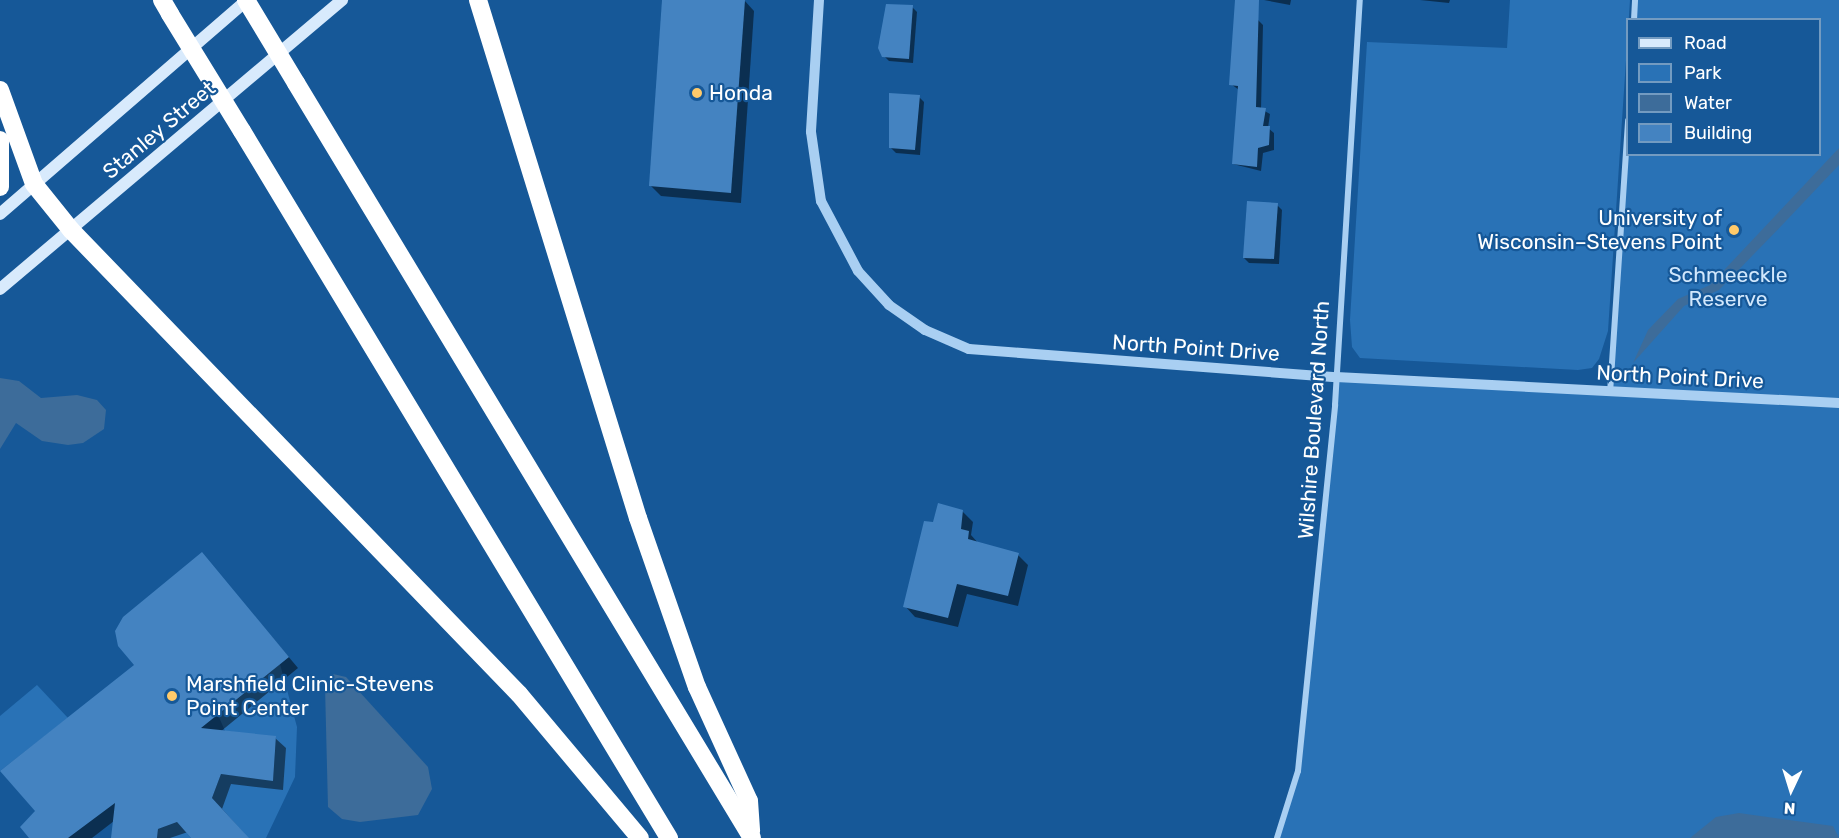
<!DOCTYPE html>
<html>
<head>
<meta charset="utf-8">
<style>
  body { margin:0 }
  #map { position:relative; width:1839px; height:838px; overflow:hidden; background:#165898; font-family:Rubik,sans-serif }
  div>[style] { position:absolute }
  .green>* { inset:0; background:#2972b6 }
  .water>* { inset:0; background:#3d6c9a }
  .shadow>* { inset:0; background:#0007 }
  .building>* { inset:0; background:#4483c1 }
  .minor>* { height:6px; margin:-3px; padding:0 3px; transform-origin:3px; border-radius:3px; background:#a9cff2 }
  .tertiary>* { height:10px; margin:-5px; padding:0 5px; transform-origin:5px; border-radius:5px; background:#a9cff2 }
  .secondary>* { height:12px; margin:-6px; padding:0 6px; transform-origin:6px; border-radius:6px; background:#d8eafc }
  .motorway>* { height:18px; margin:-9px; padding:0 9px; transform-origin:9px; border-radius:9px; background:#fff }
  .motorway-bridge>* { height:18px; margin:-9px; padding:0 9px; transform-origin:9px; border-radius:9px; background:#fff }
  .dots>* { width:16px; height:16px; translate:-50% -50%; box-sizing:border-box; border:3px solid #165898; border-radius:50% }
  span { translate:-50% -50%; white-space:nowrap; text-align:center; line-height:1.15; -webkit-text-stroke:4.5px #165898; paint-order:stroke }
  .poi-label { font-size:21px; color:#fff }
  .left { translate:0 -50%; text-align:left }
  .right { translate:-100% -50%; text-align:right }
  .street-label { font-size:21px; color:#fff }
  .park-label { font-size:21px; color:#d1e7fc }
  .legend { position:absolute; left:1626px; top:18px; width:195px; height:138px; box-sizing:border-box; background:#165898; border:2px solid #739bc1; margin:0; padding:8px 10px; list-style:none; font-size:18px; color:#fff }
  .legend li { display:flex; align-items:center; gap:12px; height:30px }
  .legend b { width:30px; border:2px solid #739bc1 }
  .north { position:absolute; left:1761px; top:760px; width:60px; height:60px; -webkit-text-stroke:4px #165898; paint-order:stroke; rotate:184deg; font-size:16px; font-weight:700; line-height:24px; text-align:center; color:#fff }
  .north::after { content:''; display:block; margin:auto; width:21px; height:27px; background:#fff; clip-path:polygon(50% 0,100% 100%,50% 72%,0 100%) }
</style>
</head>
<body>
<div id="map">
  <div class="green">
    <div style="clip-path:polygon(1510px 0,1630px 0,1608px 331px,1599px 359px,1592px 368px,1578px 370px,1360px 358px,1352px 347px,1350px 320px,1367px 42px,1507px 48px)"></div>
    <div style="clip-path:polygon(1635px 0,1839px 0,1839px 838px,1277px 838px,1298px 771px,1336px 377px,1610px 393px,1628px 154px,1820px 154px,1820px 20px,1634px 19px)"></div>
    <div style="clip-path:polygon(280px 664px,297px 727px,295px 777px,266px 838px,239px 838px,244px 833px,212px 798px,221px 774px,273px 780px,276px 737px,225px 731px,218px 715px)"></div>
    <div style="clip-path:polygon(37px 685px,68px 718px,0 771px,0 716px)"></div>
    <div style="clip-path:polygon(177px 822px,191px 838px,157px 838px,158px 829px)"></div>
  </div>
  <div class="water">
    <div style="clip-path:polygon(1839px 148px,1839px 165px,1785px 222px,1719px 290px,1684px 306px,1633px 363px,1648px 330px,1678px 299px,1710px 285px)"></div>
    <div style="clip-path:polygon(0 378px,19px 381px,41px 398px,77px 395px,97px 400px,106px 410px,104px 429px,83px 443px,68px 445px,42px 441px,16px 423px,0 449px)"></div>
    <div style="clip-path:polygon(333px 674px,346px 677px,428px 767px,432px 789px,418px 815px,360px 822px,342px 819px,328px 807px,325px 686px)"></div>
    <div style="clip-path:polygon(1739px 813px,1833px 826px,1839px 838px,1690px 838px,1716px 817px)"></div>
  </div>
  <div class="shadow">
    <div style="clip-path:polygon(663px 0,744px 0,754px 11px,741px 203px,661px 196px,651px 186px)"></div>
    <div style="clip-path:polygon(1264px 0,1291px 0,1290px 5px)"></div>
    <div style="clip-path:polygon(1420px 0,1450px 0,1449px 3px)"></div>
    <div style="clip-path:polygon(912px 7px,917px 12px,913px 63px,889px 61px,884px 56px)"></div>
    <div style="clip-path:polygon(1258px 20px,1263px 25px,1261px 109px,1270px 114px,1268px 128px,1274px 133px,1274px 150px,1263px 153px,1261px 171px,1233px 164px,1239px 90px,1231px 84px)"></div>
    <div style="clip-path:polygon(919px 97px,924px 102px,920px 155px,896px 153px,891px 148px)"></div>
    <div style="clip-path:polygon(1277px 205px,1282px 210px,1279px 264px,1249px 263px,1244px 258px)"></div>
    <div style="clip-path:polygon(962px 511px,973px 522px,971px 535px,979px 544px,1018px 555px,1028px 565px,1018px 606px,967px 594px,958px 627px,915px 617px,905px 606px,934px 524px)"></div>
    <div style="clip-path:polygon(202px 554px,298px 668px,220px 732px,275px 738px,286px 748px,283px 790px,231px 784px,222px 809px,248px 838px,193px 838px,188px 832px,170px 838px,112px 838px,114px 821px,92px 838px,31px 838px,37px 811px,136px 666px)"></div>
  </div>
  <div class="building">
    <div style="clip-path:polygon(662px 0,745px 0,731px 193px,649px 186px)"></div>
    <div style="clip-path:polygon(1235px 0,1259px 0,1256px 107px,1266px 108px,1263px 126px,1270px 126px,1269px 145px,1258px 148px,1257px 167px,1232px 164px,1238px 86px,1229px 85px)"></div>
    <div style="clip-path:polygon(886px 4px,913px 5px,909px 59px,882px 57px,878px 48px)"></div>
    <div style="clip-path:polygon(889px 93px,920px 95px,915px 150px,889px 148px)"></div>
    <div style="clip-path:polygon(1247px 201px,1278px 203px,1274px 259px,1243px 258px)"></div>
    <div style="clip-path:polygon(938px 503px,963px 510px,961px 529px,969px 531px,968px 539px,1019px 553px,1008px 596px,957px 584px,948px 618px,903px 607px,924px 521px,933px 522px)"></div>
    <div style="clip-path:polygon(202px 552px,289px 657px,201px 728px,276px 736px,273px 781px,221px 774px,212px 798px,249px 838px,191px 838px,177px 822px,158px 829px,157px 838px,111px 838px,115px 803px,68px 838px,29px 838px,20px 827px,35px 811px,0 771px,134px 665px,118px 646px,115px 631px,123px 617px)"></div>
  </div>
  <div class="minor">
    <div style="left:1634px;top:20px;width:20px;rotate:-87deg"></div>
    <div style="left:1610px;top:393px;width:273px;rotate:-86.2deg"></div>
    <div style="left:1277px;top:838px;width:70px;rotate:-72.6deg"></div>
    <div style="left:1298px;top:771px;width:368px;rotate:-84.2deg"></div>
    <div style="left:1335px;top:405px;width:406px;rotate:-86.5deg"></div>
  </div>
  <div class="tertiary">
    <div style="left:819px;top:0;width:132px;rotate:93.5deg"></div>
    <div style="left:811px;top:132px;width:70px;rotate:81.8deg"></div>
    <div style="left:821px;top:201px;width:79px;rotate:62.1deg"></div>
    <div style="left:858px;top:271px;width:46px;rotate:47.6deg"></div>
    <div style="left:889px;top:305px;width:44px;rotate:34.8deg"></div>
    <div style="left:925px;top:330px;width:48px;rotate:23.4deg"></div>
    <div style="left:969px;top:349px;width:368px;rotate:4.4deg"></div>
    <div style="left:1336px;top:377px;width:504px;rotate:2.96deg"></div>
  </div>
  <div class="secondary">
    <div style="left:0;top:214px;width:327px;rotate:-40.9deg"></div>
    <div style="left:0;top:289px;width:448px;rotate:-40.2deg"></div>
  </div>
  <div class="motorway">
    <div style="left:162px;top:0;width:16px;rotate:60deg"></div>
    <div style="left:478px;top:0;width:542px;rotate:72.84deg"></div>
    <div style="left:638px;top:518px;width:179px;rotate:70.8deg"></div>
    <div style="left:697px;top:687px;width:125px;rotate:65.5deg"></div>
    <div style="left:749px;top:801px;width:30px;rotate:86deg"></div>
    <div style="left:296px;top:83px;width:882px;rotate:58.87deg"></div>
    <div style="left:0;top:90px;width:100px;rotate:70.1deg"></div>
    <div style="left:34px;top:184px;width:59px;rotate:51.2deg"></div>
    <div style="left:71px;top:230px;width:645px;rotate:46.01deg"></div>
    <div style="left:519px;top:694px;width:188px;rotate:50deg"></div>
    <div style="left:242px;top:131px;width:826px;rotate:58.87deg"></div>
    <div style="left:0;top:140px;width:47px;rotate:90deg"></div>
  </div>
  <div class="motorway-bridge">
    <div style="left:246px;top:0;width:97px;rotate:58.9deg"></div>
    <div style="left:170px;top:14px;width:137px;rotate:58.4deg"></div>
  </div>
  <div class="dots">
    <div style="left:697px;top:93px;background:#ffca6a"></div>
    <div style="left:1734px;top:230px;background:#ffca6a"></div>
    <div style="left:172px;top:696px;background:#ffca6a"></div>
  </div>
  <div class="poi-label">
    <span class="left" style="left:709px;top:93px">Honda</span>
    <span class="right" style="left:1722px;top:230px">University of<br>Wisconsin–Stevens Point</span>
    <span class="left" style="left:186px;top:696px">Marshfield Clinic-Stevens<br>Point Center</span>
  </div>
  <div class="street-label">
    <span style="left:159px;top:130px;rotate:-40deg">Stanley Street</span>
    <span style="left:1196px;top:348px;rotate:4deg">North Point Drive</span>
    <span style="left:1680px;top:377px;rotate:3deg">North Point Drive</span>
    <span style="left:1314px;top:420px;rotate:-86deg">Wilshire Boulevard North</span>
  </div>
  <div class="park-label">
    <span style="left:1728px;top:287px">Schmeeckle<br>Reserve</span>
  </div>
  <ul class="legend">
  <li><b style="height:8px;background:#d8eafc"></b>Road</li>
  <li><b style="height:16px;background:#2972b6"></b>Park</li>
  <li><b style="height:16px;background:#3d6c9a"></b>Water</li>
  <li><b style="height:16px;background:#4483c1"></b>Building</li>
  </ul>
  <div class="north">N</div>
</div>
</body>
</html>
